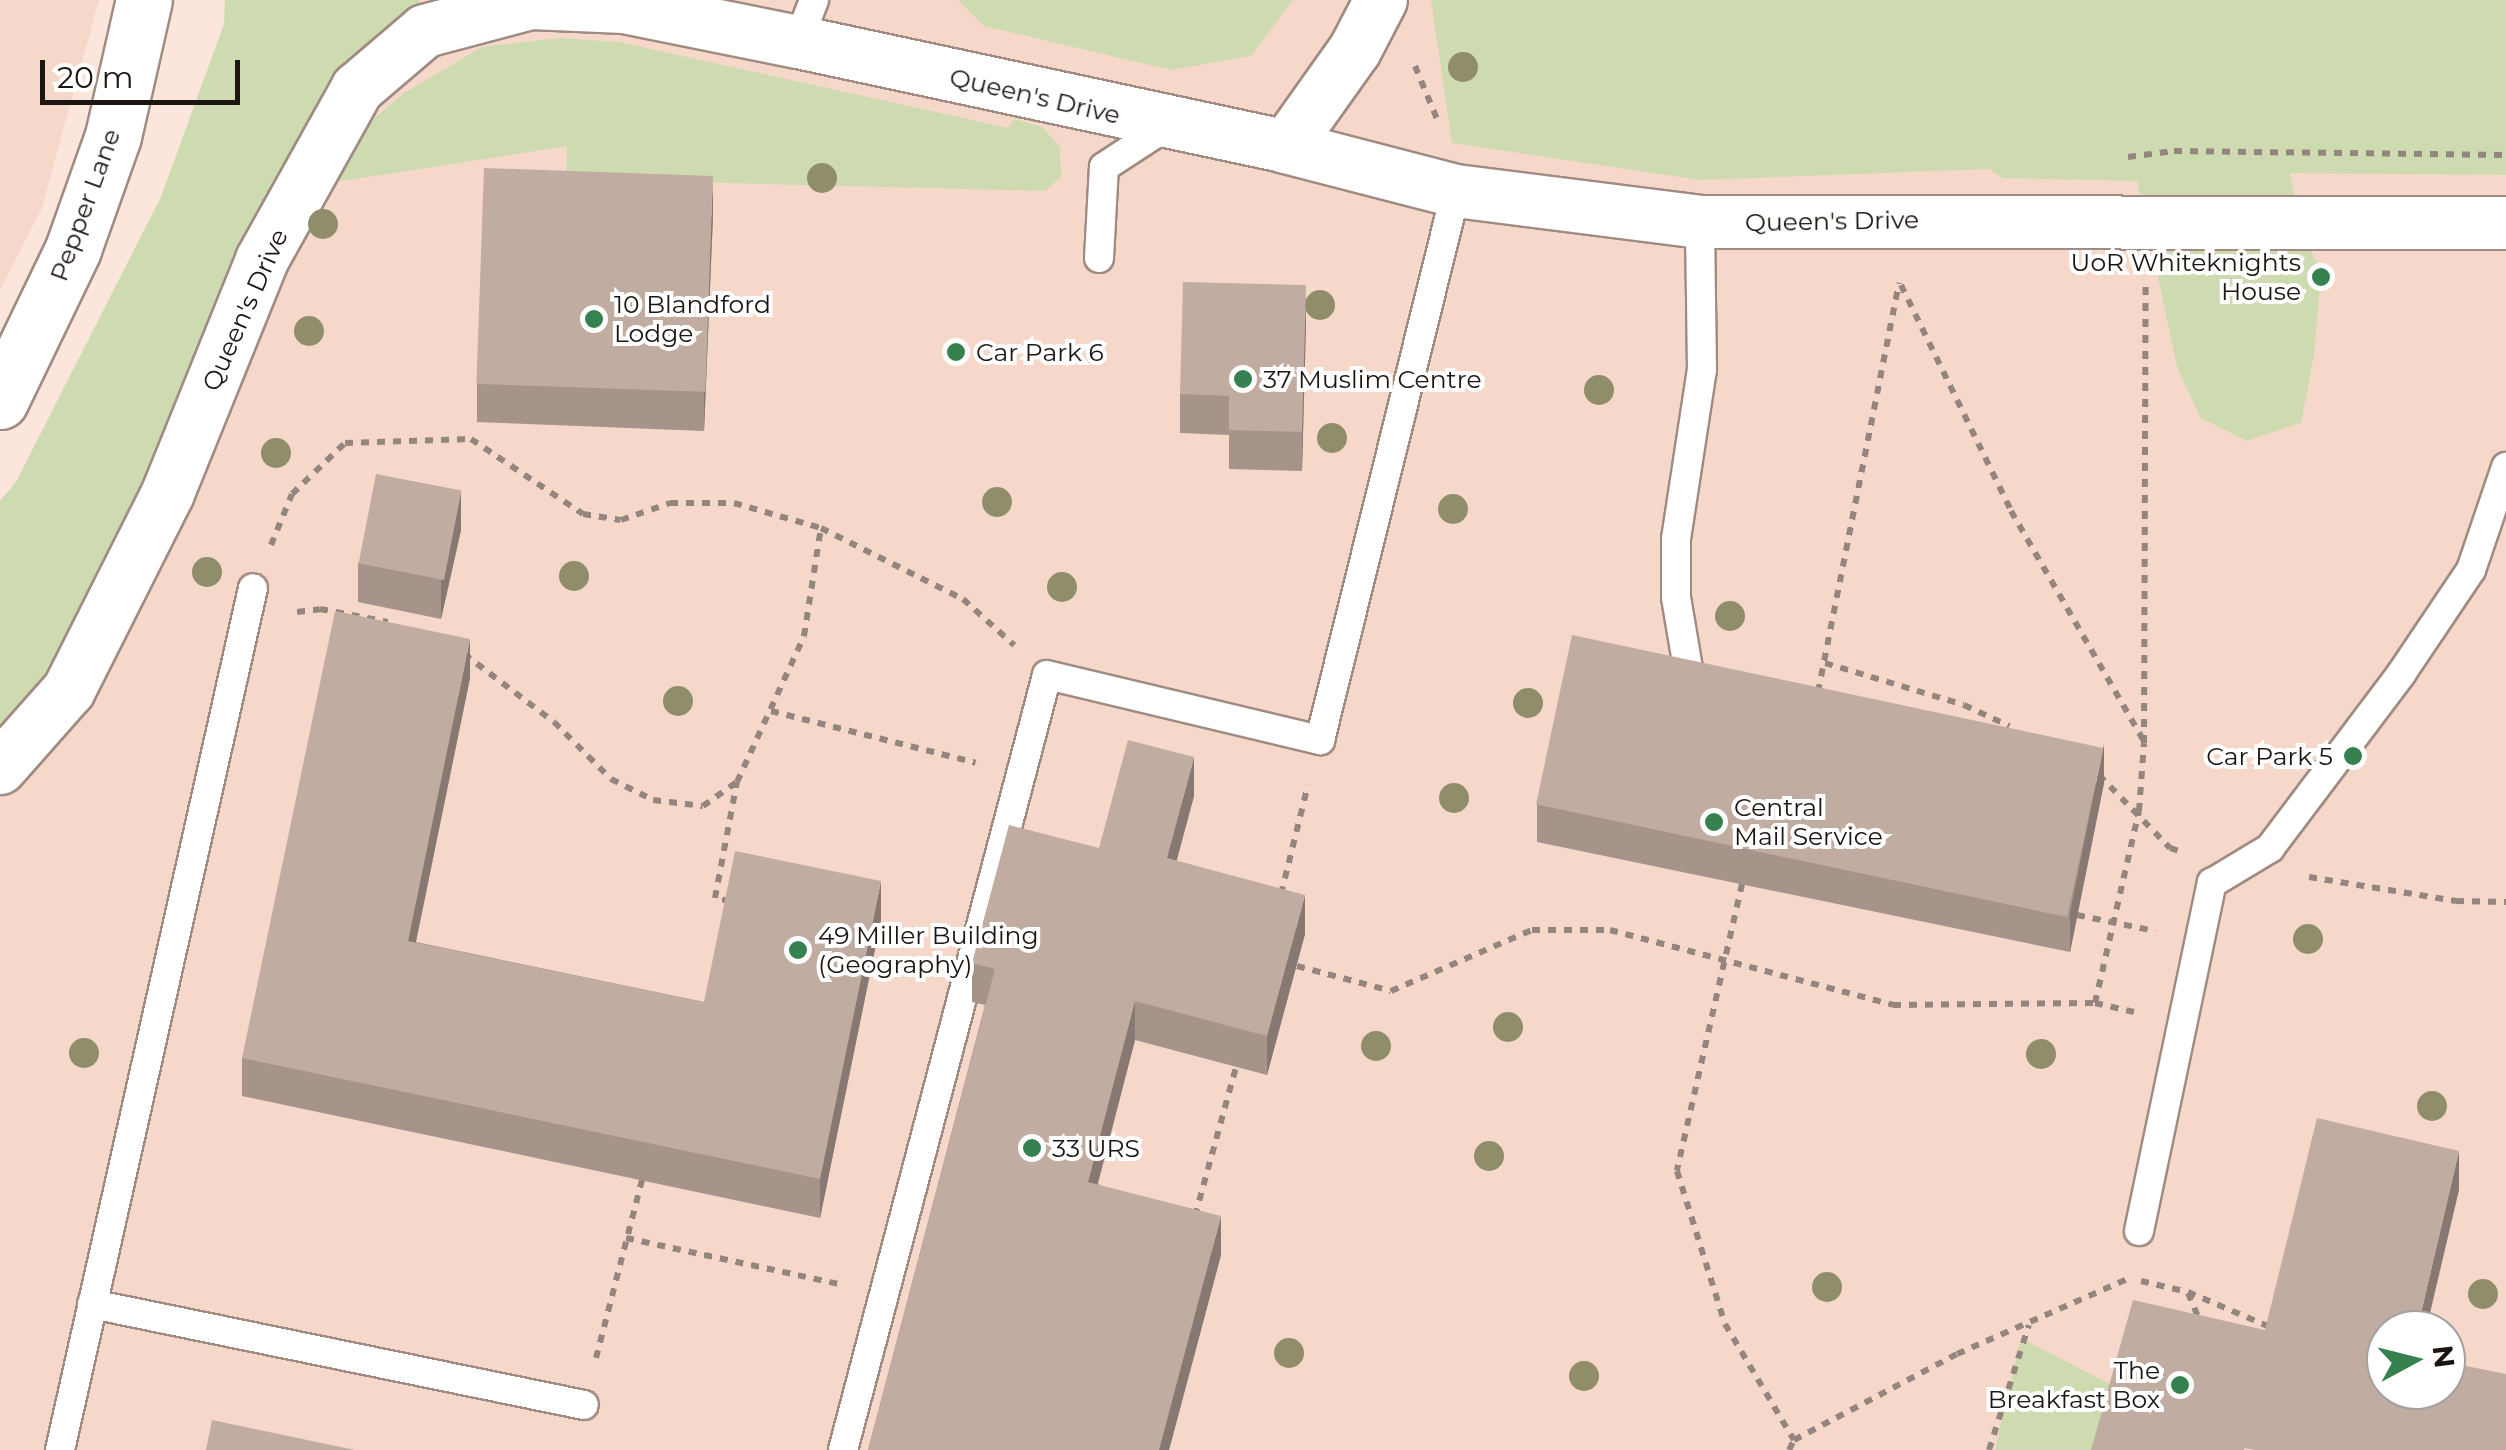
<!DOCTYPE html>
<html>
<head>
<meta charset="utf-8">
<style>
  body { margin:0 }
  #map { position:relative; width:2506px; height:1450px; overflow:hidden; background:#fce6dc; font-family:Montserrat,sans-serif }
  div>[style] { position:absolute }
  .built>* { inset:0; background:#f5d8ca }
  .green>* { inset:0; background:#cedbb0 }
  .path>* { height:6px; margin-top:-3px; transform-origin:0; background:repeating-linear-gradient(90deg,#94857e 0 8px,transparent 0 16px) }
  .roads { filter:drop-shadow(2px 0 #9f8b81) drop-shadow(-2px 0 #9f8b81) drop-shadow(0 2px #9f8b81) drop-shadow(0 -2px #9f8b81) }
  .lane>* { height:28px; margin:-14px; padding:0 14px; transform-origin:14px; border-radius:14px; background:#fff }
  .street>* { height:52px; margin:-26px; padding:0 26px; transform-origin:26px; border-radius:26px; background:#fff }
  .secondary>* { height:55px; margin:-27.5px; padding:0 27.5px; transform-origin:27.5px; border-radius:27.5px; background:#fff }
  .trees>* { width:30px; height:30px; margin:-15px; border-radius:50%; background:#908d6b }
  .wall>* { inset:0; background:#a6948b }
  .shaded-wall>* { inset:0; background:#877871 }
  .building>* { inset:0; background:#c1aca2; transform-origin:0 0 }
  .dots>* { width:28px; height:28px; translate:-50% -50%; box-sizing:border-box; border:5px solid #fff; border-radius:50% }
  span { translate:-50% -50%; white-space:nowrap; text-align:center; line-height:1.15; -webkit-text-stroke:8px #fff; paint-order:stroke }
  .street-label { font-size:25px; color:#1c1511 }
  .poi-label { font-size:25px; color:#1c1511 }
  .right { translate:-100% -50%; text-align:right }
  .left { translate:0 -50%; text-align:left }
  .north { position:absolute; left:2366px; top:1310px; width:100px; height:100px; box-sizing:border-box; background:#fff; border:2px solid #a4a1a0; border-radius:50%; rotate:83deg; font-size:28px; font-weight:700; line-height:40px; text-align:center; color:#1c1511 }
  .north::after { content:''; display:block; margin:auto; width:35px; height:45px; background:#368150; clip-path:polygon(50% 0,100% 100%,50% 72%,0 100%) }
  .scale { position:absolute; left:40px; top:60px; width:200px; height:45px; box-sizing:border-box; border:5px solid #1c1511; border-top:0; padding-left:12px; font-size:30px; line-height:35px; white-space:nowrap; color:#1c1511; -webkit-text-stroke:8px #fff; paint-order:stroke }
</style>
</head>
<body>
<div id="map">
  <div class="built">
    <i style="clip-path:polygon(0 0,99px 0,42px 208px,0 290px)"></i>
    <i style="clip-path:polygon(evenodd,225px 0,2506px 0,2506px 1450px,0 1450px,0 501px,16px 482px,161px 197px,224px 24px,225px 0,2386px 1330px,2446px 1330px,2446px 1390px,2386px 1390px,2386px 1330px)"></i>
  </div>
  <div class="green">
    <i style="clip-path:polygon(225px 0,419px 0,425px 31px,357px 89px,0 768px,0 501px,16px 482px,161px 197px,224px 24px)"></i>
    <i style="clip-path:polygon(958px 0,1293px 0,1251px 56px,1171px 70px,984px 26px)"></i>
    <i style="clip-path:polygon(1431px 0,2506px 0,2506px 175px,2290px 173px,2299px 223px,2321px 273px,2314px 355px,2301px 423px,2247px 441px,2201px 418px,2178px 370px,2137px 181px,2003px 178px,1989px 169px,1700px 180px,1452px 143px)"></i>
    <i style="clip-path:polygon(560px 38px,619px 42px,1008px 128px,1014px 119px,1042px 127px,1060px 147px,1061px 177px,1045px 191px,566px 179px,567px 146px,323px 184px,354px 136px,404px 93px,482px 47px)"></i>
    <i style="clip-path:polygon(2021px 1338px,2119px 1389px,2102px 1450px,1995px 1450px)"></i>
  </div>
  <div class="path">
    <i style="left:1415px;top:66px;width:63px;rotate:67.5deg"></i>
    <i style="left:2128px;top:157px;width:46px;rotate:-7.4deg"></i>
    <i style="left:2174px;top:151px;width:332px;rotate:0.7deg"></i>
    <i style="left:1901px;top:285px;width:251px;rotate:64deg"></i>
    <i style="left:2011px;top:511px;width:266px;rotate:60deg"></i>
    <i style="left:271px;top:545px;width:55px;rotate:-67.6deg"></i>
    <i style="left:292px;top:494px;width:74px;rotate:-43.9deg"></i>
    <i style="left:345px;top:443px;width:126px;rotate:-1.8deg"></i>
    <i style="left:471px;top:439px;width:135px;rotate:33.8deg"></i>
    <i style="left:583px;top:514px;width:38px;rotate:9deg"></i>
    <i style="left:621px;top:520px;width:52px;rotate:-19.1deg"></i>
    <i style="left:670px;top:503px;width:64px"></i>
    <i style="left:734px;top:503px;width:91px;rotate:16deg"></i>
    <i style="left:821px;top:528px;width:159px;rotate:26.6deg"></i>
    <i style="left:963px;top:599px;width:69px;rotate:42deg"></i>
    <i style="left:297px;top:612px;width:23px;rotate:-7deg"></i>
    <i style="left:320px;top:609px;width:69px;rotate:10.8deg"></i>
    <i style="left:464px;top:654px;width:113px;rotate:37.1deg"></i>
    <i style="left:554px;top:722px;width:81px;rotate:45deg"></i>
    <i style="left:611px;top:779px;width:47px;rotate:26.6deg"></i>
    <i style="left:653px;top:800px;width:50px;rotate:6.8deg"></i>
    <i style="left:703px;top:806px;width:42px;rotate:-35.2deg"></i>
    <i style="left:1825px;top:663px;width:145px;rotate:16.8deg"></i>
    <i style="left:1964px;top:705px;width:50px;rotate:25deg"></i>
    <i style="left:1818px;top:692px;width:417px;rotate:-78.8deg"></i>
    <i style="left:771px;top:711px;width:211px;rotate:14.2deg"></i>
    <i style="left:2099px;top:775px;width:102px;rotate:45.8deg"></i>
    <i style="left:2170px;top:848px;width:9px;rotate:18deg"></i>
    <i style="left:2309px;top:877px;width:149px;rotate:9.3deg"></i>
    <i style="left:2456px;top:901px;width:50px;rotate:1.1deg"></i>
    <i style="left:1742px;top:884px;width:294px;rotate:102.8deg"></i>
    <i style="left:1677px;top:1171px;width:160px;rotate:72.6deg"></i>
    <i style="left:1725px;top:1324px;width:135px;rotate:59.3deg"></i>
    <i style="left:1281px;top:894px;width:112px;rotate:-76.1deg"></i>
    <i style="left:730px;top:901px;width:15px;rotate:-169deg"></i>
    <i style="left:715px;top:898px;width:118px;rotate:-79.3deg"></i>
    <i style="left:737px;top:782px;width:161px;rotate:-65.3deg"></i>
    <i style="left:804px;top:636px;width:109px;rotate:-81.1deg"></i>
    <i style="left:2077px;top:915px;width:80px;rotate:11.6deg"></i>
    <i style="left:1297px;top:966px;width:97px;rotate:14.9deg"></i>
    <i style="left:1391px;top:991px;width:154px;rotate:-23.4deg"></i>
    <i style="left:1532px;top:930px;width:78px"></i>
    <i style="left:1610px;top:930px;width:293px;rotate:14.8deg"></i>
    <i style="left:1893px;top:1005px;width:202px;rotate:-0.6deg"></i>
    <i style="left:2095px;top:1003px;width:40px;rotate:13deg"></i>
    <i style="left:2095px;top:1003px;width:197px;rotate:-77.1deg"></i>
    <i style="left:2139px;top:811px;width:68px;rotate:-85.8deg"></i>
    <i style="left:2144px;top:743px;width:461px;rotate:-89.8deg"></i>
    <i style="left:1195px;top:1216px;width:155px;rotate:-74.6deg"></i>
    <i style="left:626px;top:1238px;width:217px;rotate:12.2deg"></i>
    <i style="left:2141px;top:1281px;width:48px;rotate:13.2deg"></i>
    <i style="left:2188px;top:1292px;width:89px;rotate:23.1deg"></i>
    <i style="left:2188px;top:1293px;width:28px;rotate:67deg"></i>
    <i style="left:596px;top:1358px;width:184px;rotate:-75.5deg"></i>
    <i style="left:1789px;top:1450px;width:11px;rotate:-63deg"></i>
    <i style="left:1794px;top:1440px;width:184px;rotate:-27.8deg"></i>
    <i style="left:1957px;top:1354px;width:188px;rotate:-23.8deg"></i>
    <i style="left:1989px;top:1450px;width:131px;rotate:-72.3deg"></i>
  </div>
  <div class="roads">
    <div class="lane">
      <i style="left:798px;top:42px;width:45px;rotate:-69.1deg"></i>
      <i style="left:1099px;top:258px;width:91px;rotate:-86.9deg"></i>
      <i style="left:1104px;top:167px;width:75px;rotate:-33.1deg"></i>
      <i style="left:1692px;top:692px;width:96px;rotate:-99.6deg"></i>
      <i style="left:1676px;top:597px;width:58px;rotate:-90deg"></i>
      <i style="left:1676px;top:539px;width:171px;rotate:-81.3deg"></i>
      <i style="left:1702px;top:370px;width:148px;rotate:-90.8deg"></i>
      <i style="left:2139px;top:1231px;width:356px;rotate:-78.2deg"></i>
      <i style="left:2212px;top:883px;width:68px;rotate:-31.1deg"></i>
      <i style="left:2270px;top:848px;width:218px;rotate:-53deg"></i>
      <i style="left:2401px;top:674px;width:125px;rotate:-56.1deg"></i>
      <i style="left:2471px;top:570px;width:109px;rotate:-71.2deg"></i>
      <i style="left:92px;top:1304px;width:502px;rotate:11.6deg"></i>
      <i style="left:60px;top:1450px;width:883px;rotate:-77.38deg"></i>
      <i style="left:843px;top:1450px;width:801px;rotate:-75.25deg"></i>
      <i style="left:1047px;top:675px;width:281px;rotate:13.4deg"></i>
      <i style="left:1320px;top:740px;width:566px;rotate:-76.09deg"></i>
    </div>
    <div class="street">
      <i style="left:1286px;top:147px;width:119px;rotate:-54.6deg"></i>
      <i style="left:1355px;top:50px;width:56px;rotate:-62.5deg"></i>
      <i style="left:0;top:768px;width:104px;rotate:-48.5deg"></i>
      <i style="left:69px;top:690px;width:220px;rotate:-63.3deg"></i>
      <i style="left:168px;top:493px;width:251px;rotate:-68deg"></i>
      <i style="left:262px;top:260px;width:196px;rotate:-60.9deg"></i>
      <i style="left:357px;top:89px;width:89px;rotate:-40.5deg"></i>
      <i style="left:425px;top:31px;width:110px;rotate:-14.8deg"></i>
      <i style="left:531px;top:3px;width:93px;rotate:2.5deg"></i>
      <i style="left:624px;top:7px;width:177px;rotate:11.4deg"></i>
      <i style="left:798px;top:42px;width:499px;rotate:12.1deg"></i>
      <i style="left:1286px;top:147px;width:176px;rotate:14.5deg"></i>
      <i style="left:1456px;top:191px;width:246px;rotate:7.2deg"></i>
      <i style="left:1700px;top:222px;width:806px;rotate:0.07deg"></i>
    </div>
    <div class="secondary">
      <i style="left:0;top:401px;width:169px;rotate:-64.3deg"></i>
      <i style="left:73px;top:249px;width:120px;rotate:-70.5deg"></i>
      <i style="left:113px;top:136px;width:139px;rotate:-77.2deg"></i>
    </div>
  </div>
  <div class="trees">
    <i style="left:1463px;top:67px"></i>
    <i style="left:822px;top:178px"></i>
    <i style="left:323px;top:224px"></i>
    <i style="left:1320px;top:305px"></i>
    <i style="left:309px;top:331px"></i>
    <i style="left:1599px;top:390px"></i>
    <i style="left:1332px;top:438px"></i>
    <i style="left:276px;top:453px"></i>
    <i style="left:997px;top:502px"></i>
    <i style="left:1453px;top:509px"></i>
    <i style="left:207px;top:572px"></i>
    <i style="left:574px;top:576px"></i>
    <i style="left:1062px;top:587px"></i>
    <i style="left:1730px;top:616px"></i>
    <i style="left:678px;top:701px"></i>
    <i style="left:1528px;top:703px"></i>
    <i style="left:1454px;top:798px"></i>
    <i style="left:2308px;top:939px"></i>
    <i style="left:1508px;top:1027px"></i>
    <i style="left:1376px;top:1046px"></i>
    <i style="left:84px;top:1053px"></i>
    <i style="left:2041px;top:1054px"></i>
    <i style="left:2432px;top:1106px"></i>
    <i style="left:1489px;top:1156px"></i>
    <i style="left:1827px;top:1287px"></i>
    <i style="left:2483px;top:1294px"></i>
    <i style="left:1289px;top:1353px"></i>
    <i style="left:1584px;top:1376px"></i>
  </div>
  <div class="wall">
    <i style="clip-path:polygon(713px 215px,704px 431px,477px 422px,477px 384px)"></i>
    <i style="clip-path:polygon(1306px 324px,1302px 471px,1229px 469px,1229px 435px,1180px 433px,1180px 394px)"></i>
    <i style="clip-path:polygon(461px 530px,441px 619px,358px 602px,358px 563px)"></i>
    <i style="clip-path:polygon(470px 678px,416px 942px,704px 1002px,881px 920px,820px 1218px,242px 1096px,242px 1058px)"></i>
    <i style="clip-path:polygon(2104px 783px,2070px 952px,1537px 842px,1537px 804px)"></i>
    <i style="clip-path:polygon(1194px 796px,1176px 861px,1305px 934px,1267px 1075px,1135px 1040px,1098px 1184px,1221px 1255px,1169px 1450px,868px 1450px,985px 1005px,972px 1002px,972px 963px,1099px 848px)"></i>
  </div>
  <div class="shaded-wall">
    <i style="clip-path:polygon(713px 177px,713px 215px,704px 431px,704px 392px)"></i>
    <i style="clip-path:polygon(1306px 285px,1306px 324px,1302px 471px,1302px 432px)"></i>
    <i style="clip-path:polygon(461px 491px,461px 530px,441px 619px,441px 581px)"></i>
    <i style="clip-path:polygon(470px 639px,470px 678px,408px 980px,408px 941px)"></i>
    <i style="clip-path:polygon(2104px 744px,2104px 783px,2070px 952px,2070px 913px)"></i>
    <i style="clip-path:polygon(1194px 757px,1194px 796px,1167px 897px,1167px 858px)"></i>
    <i style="clip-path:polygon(881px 881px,881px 920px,820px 1218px,820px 1179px)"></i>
    <i style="clip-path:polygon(1305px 895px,1305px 934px,1267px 1075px,1267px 1036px)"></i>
    <i style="clip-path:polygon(1135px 1001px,1135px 1040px,1088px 1220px,1088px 1182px)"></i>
    <i style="clip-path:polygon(2459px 1151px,2459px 1190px,2426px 1330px,2417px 1330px)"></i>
    <i style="clip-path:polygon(1221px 1216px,1221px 1255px,1169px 1450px,1159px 1450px)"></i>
  </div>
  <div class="building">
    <i style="left:484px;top:168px;width:229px;height:216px;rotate:2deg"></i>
    <i style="clip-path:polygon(1183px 282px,1306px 285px,1302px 432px,1229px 430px,1229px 396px,1180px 394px)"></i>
    <i style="left:376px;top:474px;width:87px;height:91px;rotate:11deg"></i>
    <i style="clip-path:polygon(335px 611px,470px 639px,408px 941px,704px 1002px,735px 851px,881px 881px,820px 1179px,242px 1058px)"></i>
    <i style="left:1572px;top:635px;width:543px;height:173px;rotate:12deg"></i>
    <i style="clip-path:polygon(1128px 740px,1194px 757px,1167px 858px,1305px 895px,1267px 1036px,1135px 1001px,1088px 1182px,1221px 1216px,1159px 1450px,868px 1450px,995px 969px,972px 963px,1009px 825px,1099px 848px)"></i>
    <i style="clip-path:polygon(2317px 1118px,2459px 1151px,2417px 1330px,2386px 1330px,2386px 1390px,2446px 1390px,2446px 1362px,2506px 1374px,2506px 1450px,2255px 1450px,2244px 1448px,2244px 1450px,2091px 1450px,2133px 1300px,2265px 1330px)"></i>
    <i style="clip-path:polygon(212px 1420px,355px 1450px,206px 1450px)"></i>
  </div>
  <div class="dots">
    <i style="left:2321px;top:277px;background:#368150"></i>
    <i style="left:594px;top:319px;background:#368150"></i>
    <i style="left:956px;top:352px;background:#368150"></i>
    <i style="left:1243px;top:379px;background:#368150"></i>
    <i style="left:2353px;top:756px;background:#368150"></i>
    <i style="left:1714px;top:822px;background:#368150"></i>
    <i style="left:798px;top:950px;background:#368150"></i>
    <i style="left:1032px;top:1148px;background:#368150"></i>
    <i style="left:2180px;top:1385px;background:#368150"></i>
  </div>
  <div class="street-label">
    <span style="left:1035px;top:96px;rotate:13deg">Queen's Drive</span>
    <span style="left:85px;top:205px;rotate:-70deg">Pepper Lane</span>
    <span style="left:1832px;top:221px;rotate:-1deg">Queen's Drive</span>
    <span style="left:245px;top:310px;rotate:-66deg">Queen's Drive</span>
  </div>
  <div class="poi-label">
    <span class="right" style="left:2301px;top:277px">UoR Whiteknights<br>House</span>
    <span class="left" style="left:614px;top:319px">10 Blandford<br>Lodge</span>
    <span class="left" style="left:976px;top:352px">Car Park 6</span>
    <span class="left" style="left:1263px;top:379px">37 Muslim Centre</span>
    <span class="right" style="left:2333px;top:756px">Car Park 5</span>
    <span class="left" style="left:1734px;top:822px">Central<br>Mail Service</span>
    <span class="left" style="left:818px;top:950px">49 Miller Building<br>(Geography)</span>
    <span class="left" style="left:1052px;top:1148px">33 URS</span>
    <span class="right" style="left:2160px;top:1385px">The<br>Breakfast Box</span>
  </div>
  <div class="north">N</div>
  <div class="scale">20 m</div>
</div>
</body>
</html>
